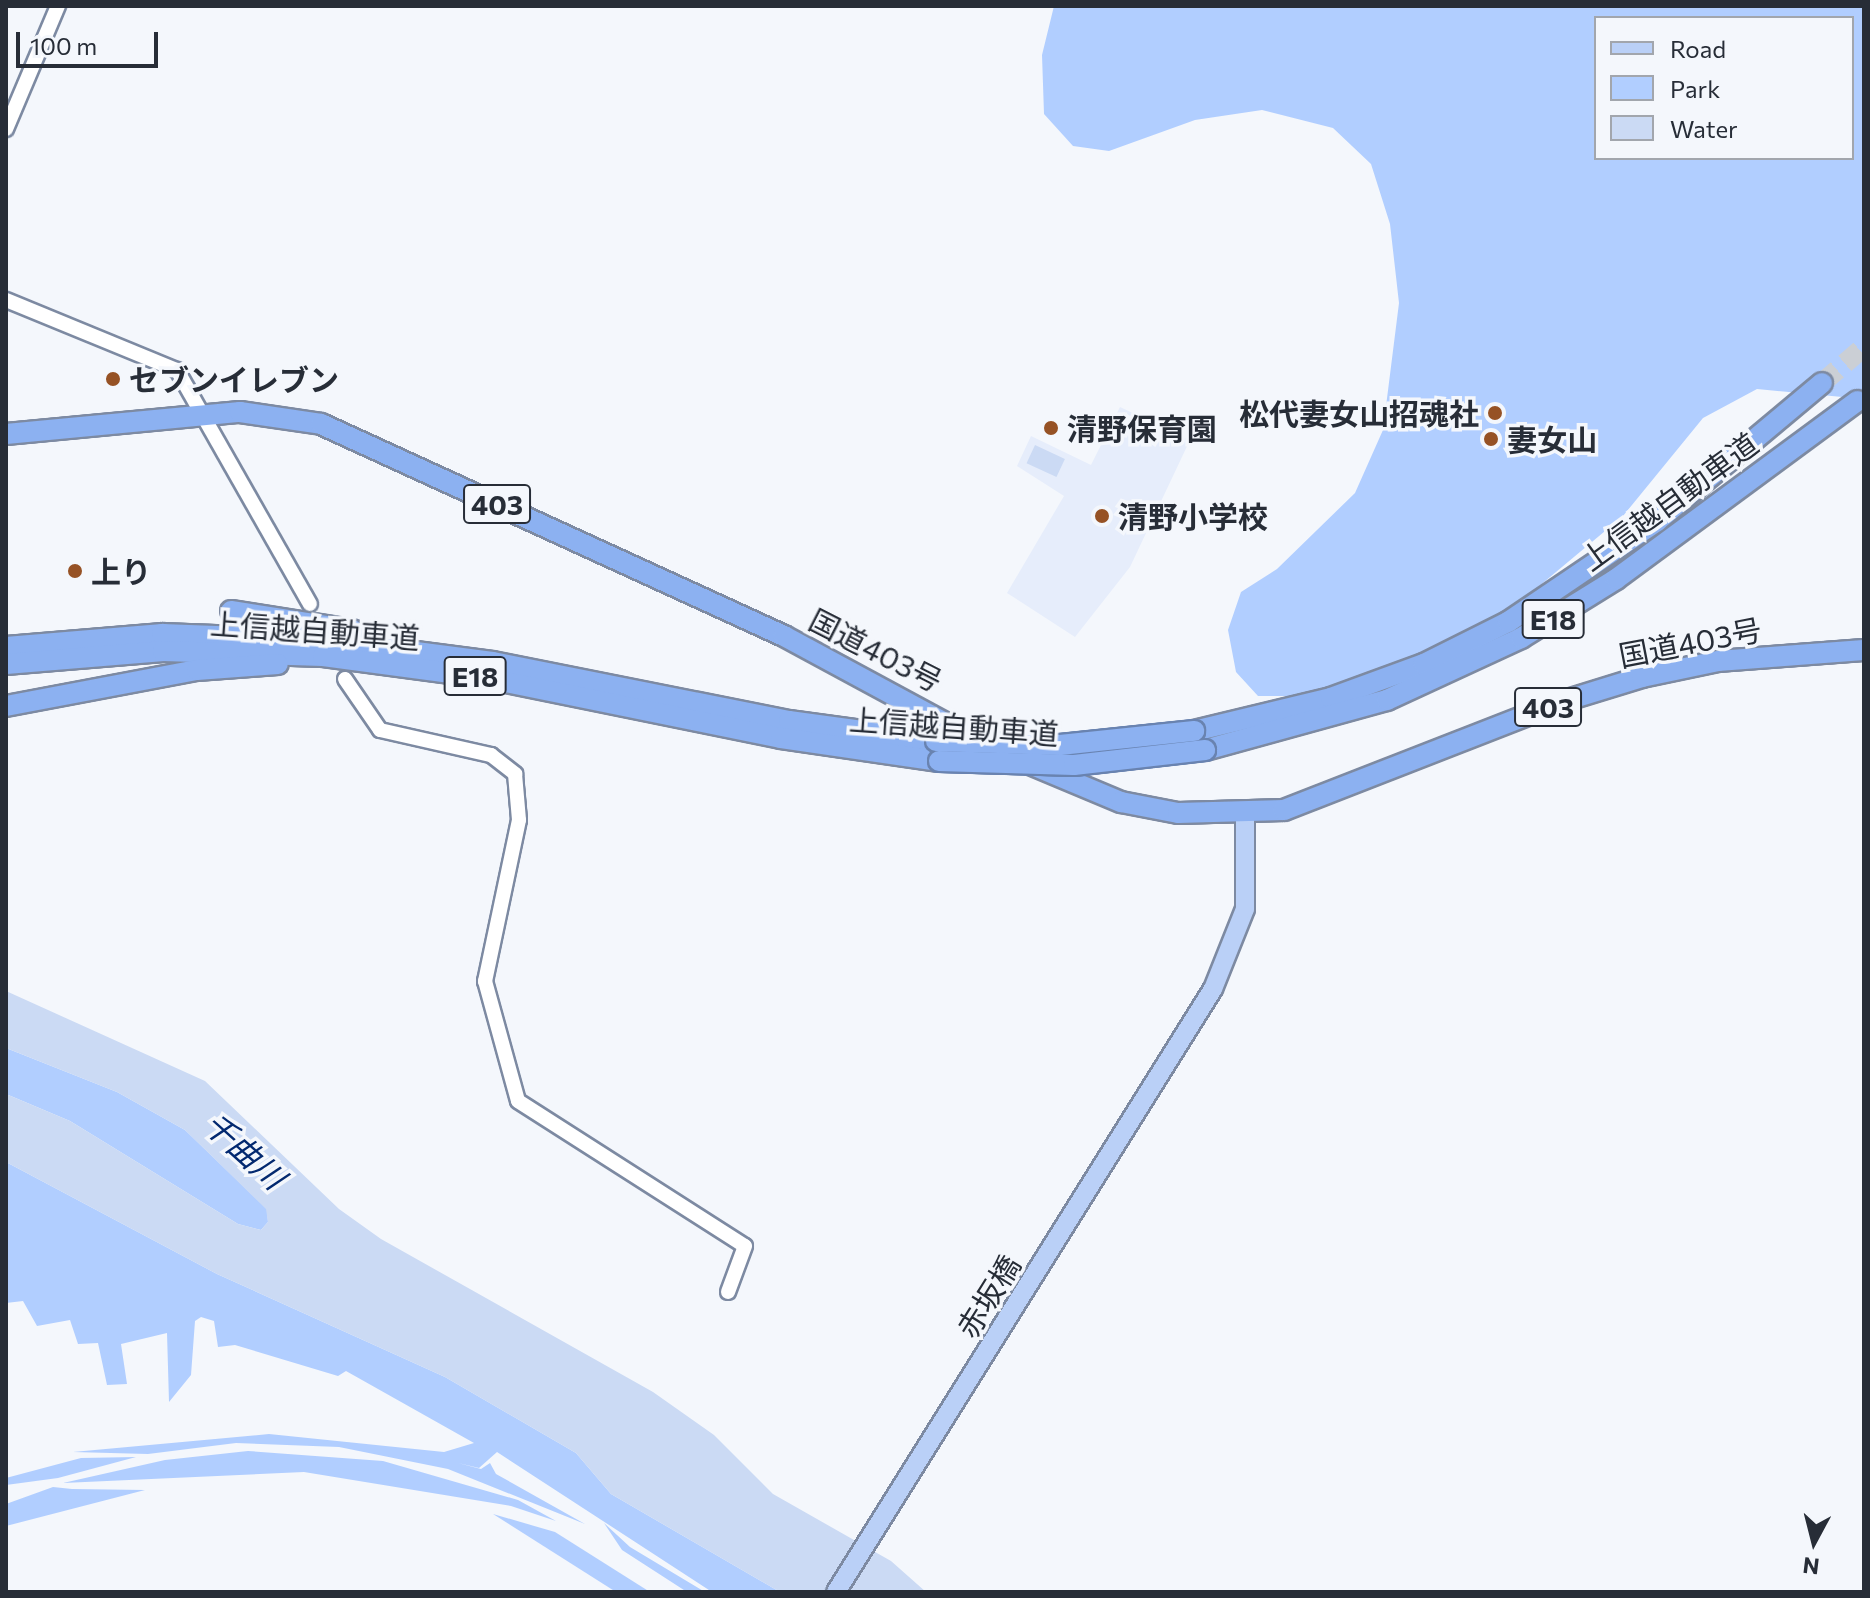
<!DOCTYPE html>
<html>
<head>
<meta charset="utf-8">
<style>
  body { margin:0 }
  #map { position:relative; width:1870px; height:1598px; overflow:hidden; background:#f4f7fc; font-family:Commissioner,"Noto Sans JP",sans-serif }
  div>[style] { position:absolute }
  .built>* { inset:0; background:#e6edfb }
  .green>* { inset:0; background:#b1ceff }
  .water>* { inset:0; background:#cbdaf4; transform-origin:0 0 }
  .highway-tunnel>* { height:20px; margin-top:-10px; transform-origin:0; background:repeating-linear-gradient(90deg,#cbcfd5 0 20px,transparent 0 30px) }
  .roads { filter:drop-shadow(2px 0 #7d8aa2) drop-shadow(-2px 0 #7d8aa2) drop-shadow(0 2px #7d8aa2) drop-shadow(0 -2px #7d8aa2) }
  .minor>* { height:14px; margin:-7px; padding:0 7px; transform-origin:7px; border-radius:7px; background:#fff }
  .major>* { height:18px; margin:-9px; padding:0 9px; transform-origin:9px; border-radius:9px; background:#bad0f7 }
  .highway>* { height:20px; margin:-10px; padding:0 10px; transform-origin:10px; border-radius:10px; background:#8cb1f1 }
  .bridges { filter:drop-shadow(2px 0 #6983b0) drop-shadow(-2px 0 #6983b0) drop-shadow(0 2px #6983b0) drop-shadow(0 -2px #6983b0) }
  .highway-bridge>* { height:20px; margin:-10px; padding:0 10px; transform-origin:10px; border-radius:10px; background:#8cb1f1 }
  .dots>* { width:22px; height:22px; translate:-50% -50%; box-sizing:border-box; border:4px solid #f4f7fc; border-radius:50% }
  span { translate:-50% -50%; white-space:nowrap; text-align:center; line-height:1.15; -webkit-text-stroke:7px #f4f7fc; paint-order:stroke }
  .shield-label span { padding:2px 6px; background:#f4f7fc; border:2px solid; border-radius:6px; -webkit-text-stroke-width:0 }
  .shield-label { font-size:28px; color:#272d37; font-weight:700 }
  .poi-label { font-size:30px; color:#272d37; font-weight:700 }
  .left { translate:0 -50%; text-align:left }
  .right { translate:-100% -50%; text-align:right }
  .street-label { font-size:30px; color:#272d37 }
  .water-label { font-size:32px; color:#032970; font-style:italic }
  .frame { position:absolute; inset:0; border:8px solid #272d37; pointer-events:none }
  .legend { position:absolute; left:1594px; top:16px; width:260px; height:144px; box-sizing:border-box; background:#f4f7fc; border:2px solid #a2a6ad; margin:0; padding:10px 14px; list-style:none; font-size:24px; color:#272d37 }
  .legend li { display:flex; align-items:center; gap:16px; height:40px }
  .legend b { width:40px; border:2px solid #a2a6ad }
  .north { position:absolute; left:1774px; top:1502px; width:80px; height:80px; -webkit-text-stroke:6px #f4f7fc; paint-order:stroke; rotate:187deg; font-size:22px; font-weight:700; line-height:32px; text-align:center; color:#272d37 }
  .north::after { content:''; display:block; margin:auto; width:28px; height:36px; background:#272d37; clip-path:polygon(50% 0,100% 100%,50% 72%,0 100%) }
  .scale { position:absolute; left:16px; top:32px; width:142px; height:36px; box-sizing:border-box; border:4px solid #272d37; border-top:0; padding-left:10px; font-size:24px; line-height:28px; white-space:nowrap; color:#272d37; -webkit-text-stroke:6px #f4f7fc; paint-order:stroke }
</style>
</head>
<body>
<div id="map">
  <div class="built">
    <i style="clip-path:polygon(1120px 407px,1190px 440px,1130px 567px,1075px 637px,1007px 593px,1064px 496px,1017px 466px,1031px 436px,1091px 465px)"></i>
  </div>
  <div class="green">
    <i style="clip-path:polygon(evenodd,1054px 6px,1864px 6px,1864px 399px,1757px 389px,1703px 418px,1623px 516px,1519px 603px,1449px 643px,1376px 671px,1307px 696px,1258px 696px,1236px 672px,1228px 630px,1241px 592px,1277px 569px,1355px 493px,1383px 430px,1399px 303px,1390px 224px,1371px 164px,1333px 128px,1262px 110px,1195px 120px,1109px 151px,1073px 146px,1044px 114px,1042px 55px,1054px 6px,1596px 18px,1852px 18px,1852px 158px,1596px 158px,1596px 18px)"></i>
    <i style="clip-path:polygon(6px 1048px,117px 1092px,185px 1130px,267px 1209px,268px 1222px,261px 1230px,238px 1224px,70px 1121px,6px 1094px)"></i>
    <i style="clip-path:polygon(6px 1162px,217px 1274px,445px 1377px,576px 1453px,611px 1494px,780px 1592px,712px 1592px,497px 1452px,479px 1468px,458px 1463px,481px 1469px,490px 1463px,496px 1474px,585px 1524px,448px 1469px,339px 1447px,236px 1443px,148px 1454px,73px 1452px,269px 1434px,444px 1452px,474px 1443px,346px 1371px,338px 1376px,235px 1345px,218px 1347px,214px 1321px,201px 1317px,195px 1321px,191px 1375px,169px 1402px,167px 1333px,121px 1344px,127px 1384px,107px 1385px,98px 1343px,78px 1344px,70px 1320px,37px 1326px,23px 1301px,6px 1303px)"></i>
    <i style="clip-path:polygon(248px 1451px,383px 1461px,518px 1500px,556px 1521px,511px 1506px,304px 1472px,63px 1483px,165px 1460px)"></i>
    <i style="clip-path:polygon(136px 1457px,58px 1478px,6px 1485px,6px 1478px,81px 1458px)"></i>
    <i style="clip-path:polygon(53px 1487px,72px 1489px,145px 1490px,6px 1526px,6px 1504px)"></i>
    <i style="clip-path:polygon(493px 1514px,555px 1532px,650px 1592px,616px 1592px)"></i>
    <i style="clip-path:polygon(604px 1523px,630px 1547px,705px 1592px,687px 1592px,622px 1550px)"></i>
  </div>
  <div class="water">
    <i style="left:1035px;top:445px;width:33px;height:20px;rotate:25deg"></i>
    <i style="clip-path:polygon(6px 991px,205px 1081px,339px 1209px,381px 1239px,653px 1392px,714px 1435px,773px 1494px,891px 1561px,926px 1592px,780px 1592px,611px 1494px,576px 1453px,445px 1377px,217px 1274px,6px 1162px,6px 1094px,70px 1121px,238px 1224px,261px 1230px,268px 1222px,266px 1209px,185px 1130px,117px 1092px,6px 1048px)"></i>
  </div>
  <div class="highway-tunnel">
    <i style="left:1822px;top:383px;width:55px;rotate:-40.6deg"></i>
  </div>
  <div class="roads">
    <div class="minor">
      <i style="left:6px;top:129px;width:134px;rotate:-67.1deg"></i>
      <i style="left:6px;top:300px;width:185px;rotate:22.3deg"></i>
      <i style="left:177px;top:370px;width:269px;rotate:60.4deg"></i>
      <i style="left:345px;top:679px;width:62px;rotate:55.5deg"></i>
      <i style="left:380px;top:730px;width:114px;rotate:12.7deg"></i>
      <i style="left:491px;top:755px;width:31px;rotate:38deg"></i>
      <i style="left:515px;top:774px;width:46px;rotate:85deg"></i>
      <i style="left:519px;top:820px;width:165px;rotate:101.9deg"></i>
      <i style="left:485px;top:981px;width:124px;rotate:74.6deg"></i>
      <i style="left:518px;top:1101px;width:269px;rotate:32.6deg"></i>
      <i style="left:745px;top:1246px;width:49px;rotate:110.3deg"></i>
    </div>
    <div class="major">
      <i style="left:836px;top:1592px;width:711px;rotate:-57.99deg"></i>
      <i style="left:1213px;top:989px;width:86px;rotate:-68.2deg"></i>
      <i style="left:1245px;top:909px;width:95px;rotate:-90deg"></i>
    </div>
    <div class="highway">
      <i style="left:6px;top:434px;width:235px;rotate:-5.4deg"></i>
      <i style="left:240px;top:412px;width:82px;rotate:8.4deg"></i>
      <i style="left:321px;top:424px;width:509px;rotate:24.6deg"></i>
      <i style="left:784px;top:636px;width:233px;rotate:28.4deg"></i>
      <i style="left:231px;top:611px;width:123px;rotate:8.9deg"></i>
      <i style="left:6px;top:647px;width:157px;rotate:-4.8deg"></i>
      <i style="left:162px;top:634px;width:162px;rotate:2.1deg"></i>
      <i style="left:324px;top:640px;width:170px;rotate:7.4deg"></i>
      <i style="left:493px;top:662px;width:302px;rotate:11.3deg"></i>
      <i style="left:789px;top:721px;width:148px;rotate:7.7deg"></i>
      <i style="left:6px;top:664px;width:158px;rotate:-4.7deg"></i>
      <i style="left:163px;top:651px;width:160px;rotate:1.8deg"></i>
      <i style="left:323px;top:656px;width:159px;rotate:7.6deg"></i>
      <i style="left:481px;top:677px;width:306px;rotate:11.5deg"></i>
      <i style="left:781px;top:738px;width:160px;rotate:8.3deg"></i>
      <i style="left:6px;top:706px;width:194px;rotate:-10.7deg"></i>
      <i style="left:197px;top:670px;width:81px;rotate:-4.2deg"></i>
      <i style="left:1194px;top:731px;width:141px;rotate:-13.5deg"></i>
      <i style="left:1331px;top:698px;width:99px;rotate:-20.1deg"></i>
      <i style="left:1424px;top:664px;width:94px;rotate:-26.6deg"></i>
      <i style="left:1508px;top:622px;width:180px;rotate:-34.1deg"></i>
      <i style="left:1657px;top:521px;width:215px;rotate:-39.9deg"></i>
      <i style="left:1205px;top:750px;width:189px;rotate:-15.4deg"></i>
      <i style="left:1387px;top:700px;width:148px;rotate:-24.8deg"></i>
      <i style="left:1521px;top:638px;width:112px;rotate:-31.8deg"></i>
      <i style="left:1616px;top:579px;width:300px;rotate:-36.4deg"></i>
      <i style="left:1030px;top:764px;width:99px;rotate:22.7deg"></i>
      <i style="left:1121px;top:802px;width:58px;rotate:10.9deg"></i>
      <i style="left:1178px;top:813px;width:106px;rotate:-1.6deg"></i>
      <i style="left:1284px;top:810px;width:300px;rotate:-21.3deg"></i>
      <i style="left:1564px;top:701px;width:82px;rotate:-17.1deg"></i>
      <i style="left:1642px;top:677px;width:78px;rotate:-11.9deg"></i>
      <i style="left:1718px;top:661px;width:146px;rotate:-4.3deg"></i>
    </div>
  </div>
  <div class="bridges">
    <div class="highway-bridge">
      <i style="left:936px;top:741px;width:124px;rotate:1.8deg"></i>
      <i style="left:1060px;top:745px;width:135px;rotate:-6deg"></i>
      <i style="left:939px;top:761px;width:135px;rotate:1.7deg"></i>
      <i style="left:1074px;top:765px;width:132px;rotate:-6.5deg"></i>
    </div>
  </div>
  <div class="dots">
    <i style="left:113px;top:379px;background:#965225"></i>
    <i style="left:1495px;top:413px;background:#965225"></i>
    <i style="left:1051px;top:428px;background:#965225"></i>
    <i style="left:1491px;top:439px;background:#965225"></i>
    <i style="left:1102px;top:516px;background:#965225"></i>
    <i style="left:75px;top:571px;background:#965225"></i>
  </div>
  <div class="shield-label">
    <span style="left:497px;top:504px">403</span>
    <span style="left:1553px;top:619px">E18</span>
    <span style="left:475px;top:676px">E18</span>
    <span style="left:1548px;top:707px">403</span>
  </div>
  <div class="poi-label">
    <span class="left" style="left:129px;top:379px">セブンイレブン</span>
    <span class="right" style="left:1479px;top:413px">松代妻女山招魂社</span>
    <span class="left" style="left:1067px;top:428px">清野保育園</span>
    <span class="left" style="left:1507px;top:439px">妻女山</span>
    <span class="left" style="left:1118px;top:516px">清野小学校</span>
    <span class="left" style="left:91px;top:571px">上り</span>
  </div>
  <div class="street-label">
    <span style="left:1669px;top:501px;rotate:-36deg">上信越自動車道</span>
    <span style="left:315px;top:630px;rotate:4deg">上信越自動車道</span>
    <span style="left:1690px;top:642px;rotate:-11deg">国道403号</span>
    <span style="left:876px;top:650px;rotate:27deg">国道403号</span>
    <span style="left:954px;top:726px;rotate:4deg">上信越自動車道</span>
    <span style="left:988px;top:1296px;rotate:-58deg">赤坂橋</span>
  </div>
  <div class="water-label">
    <span style="left:245px;top:1150px;rotate:42deg">千曲川</span>
  </div>
  <div class="frame"></div>
  <ul class="legend">
  <li><b style="height:10px;background:#bad0f7"></b>Road</li>
  <li><b style="height:22px;background:#b1ceff"></b>Park</li>
  <li><b style="height:22px;background:#cbdaf4"></b>Water</li>
  </ul>
  <div class="north">N</div>
  <div class="scale">100 m</div>
</div>
</body>
</html>
